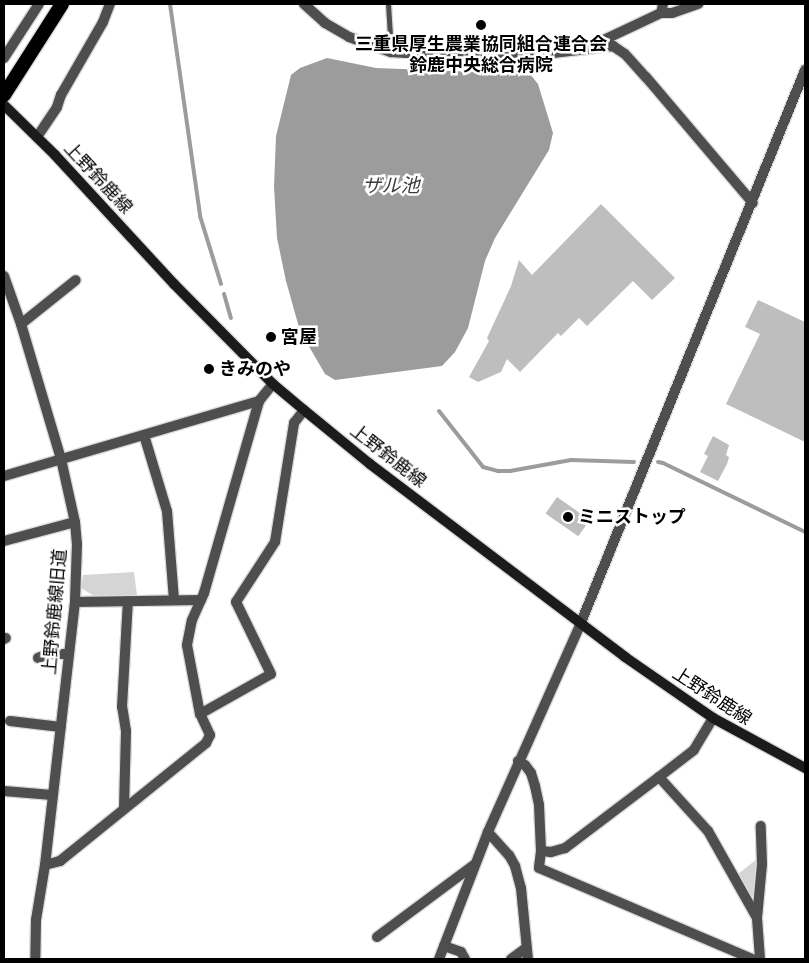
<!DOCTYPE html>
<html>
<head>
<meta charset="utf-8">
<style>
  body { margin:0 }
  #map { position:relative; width:809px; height:963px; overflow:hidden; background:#fff; font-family:Helvetica,"Noto Sans JP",sans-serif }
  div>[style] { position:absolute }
  .green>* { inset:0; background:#d5d5d5 }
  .water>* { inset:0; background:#9c9c9c }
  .stream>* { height:4px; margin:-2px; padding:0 2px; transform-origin:2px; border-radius:2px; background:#9c9c9c }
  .building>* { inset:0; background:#bebebe; transform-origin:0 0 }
  .roads { filter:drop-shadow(1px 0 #dbdbdb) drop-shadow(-1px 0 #dbdbdb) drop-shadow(0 1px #dbdbdb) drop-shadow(0 -1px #dbdbdb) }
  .service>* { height:5px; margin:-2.5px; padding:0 2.5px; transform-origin:2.5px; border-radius:2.5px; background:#4e4e4e }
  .minor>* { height:10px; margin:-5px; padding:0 5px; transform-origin:5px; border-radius:5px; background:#4e4e4e }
  .tertiary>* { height:10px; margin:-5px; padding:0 5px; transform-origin:5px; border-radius:5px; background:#4e4e4e }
  .secondary>* { height:10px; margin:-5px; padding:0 5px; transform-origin:5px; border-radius:5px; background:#1b1b1b }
  .trunk>* { height:14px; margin:-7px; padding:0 7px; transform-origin:7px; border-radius:7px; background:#000 }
  .dots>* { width:14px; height:14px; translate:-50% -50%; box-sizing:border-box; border:2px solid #fff; border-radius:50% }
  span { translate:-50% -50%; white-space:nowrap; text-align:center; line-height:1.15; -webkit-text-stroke:5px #fff; paint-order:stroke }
  .poi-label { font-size:18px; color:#000; font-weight:700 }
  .left { translate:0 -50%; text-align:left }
  .street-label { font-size:18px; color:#000 }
  .water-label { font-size:19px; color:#3d3d3d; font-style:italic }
  .frame { position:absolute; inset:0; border:5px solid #000; pointer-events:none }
</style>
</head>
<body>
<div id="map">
  <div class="green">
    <i style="clip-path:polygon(134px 572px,137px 595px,94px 596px,81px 588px,83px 575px)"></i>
    <i style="clip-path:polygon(757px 859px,757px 894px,751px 897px,738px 874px)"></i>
  </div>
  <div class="water">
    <i style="clip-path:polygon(327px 58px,376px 68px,530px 74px,538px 84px,553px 133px,549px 150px,495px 238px,485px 261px,468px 328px,455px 352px,442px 366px,335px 380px,325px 374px,300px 331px,286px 281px,277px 238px,274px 187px,276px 136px,291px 75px,300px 68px)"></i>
  </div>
  <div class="stream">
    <i style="left:170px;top:4px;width:214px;rotate:81.9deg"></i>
    <i style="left:200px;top:216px;width:71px;rotate:72.8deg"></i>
    <i style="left:224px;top:294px;width:25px;rotate:74deg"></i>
    <i style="left:439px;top:411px;width:71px;rotate:51.8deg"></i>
    <i style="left:483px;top:467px;width:16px;rotate:15deg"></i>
    <i style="left:498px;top:471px;width:12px"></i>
    <i style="left:510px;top:471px;width:62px;rotate:-10.2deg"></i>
    <i style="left:571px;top:460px;width:63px;rotate:1.8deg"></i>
    <i style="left:658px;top:462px;width:5px;rotate:11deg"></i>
    <i style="left:663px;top:463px;width:158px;rotate:25.9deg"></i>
  </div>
  <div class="building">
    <i style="clip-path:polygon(601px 204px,675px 278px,652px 300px,633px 281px,587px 326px,579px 318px,561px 336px,558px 333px,520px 372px,507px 359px,501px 372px,478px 382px,469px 377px,489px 341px,487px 338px,511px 286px,519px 260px,532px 275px)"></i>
    <i style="clip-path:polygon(758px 300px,805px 322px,805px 442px,726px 404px,760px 334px,745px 327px)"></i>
    <i style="clip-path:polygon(713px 436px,729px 445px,726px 455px,729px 457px,727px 464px,718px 481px,700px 472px,708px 456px,704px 454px)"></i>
    <i style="left:557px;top:497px;width:40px;height:20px;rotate:35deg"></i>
  </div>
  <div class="roads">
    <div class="service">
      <i style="left:388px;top:4px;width:48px;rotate:86.4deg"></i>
    </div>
    <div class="minor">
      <i style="left:304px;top:4px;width:28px;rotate:42deg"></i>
      <i style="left:325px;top:23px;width:28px;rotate:30deg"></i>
      <i style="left:349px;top:37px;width:45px;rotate:19.7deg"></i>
      <i style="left:391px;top:52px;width:90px;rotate:3.8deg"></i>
      <i style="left:481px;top:58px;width:37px;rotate:-2deg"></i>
      <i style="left:518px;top:57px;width:96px;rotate:-6.6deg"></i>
      <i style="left:613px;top:46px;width:14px;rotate:34deg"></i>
      <i style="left:625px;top:54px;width:31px;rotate:48deg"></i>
      <i style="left:646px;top:77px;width:165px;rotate:49.7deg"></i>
      <i style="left:661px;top:13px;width:11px"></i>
      <i style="left:672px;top:13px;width:28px;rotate:-19deg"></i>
      <i style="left:593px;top:45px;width:75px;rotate:-25.2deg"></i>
      <i style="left:661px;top:13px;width:9px;rotate:-77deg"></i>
      <i style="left:4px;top:58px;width:64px;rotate:-57.1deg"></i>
      <i style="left:37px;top:137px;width:36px;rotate:-56deg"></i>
      <i style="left:57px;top:107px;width:13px;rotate:-72deg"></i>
      <i style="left:61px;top:95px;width:84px;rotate:-60.1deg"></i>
      <i style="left:103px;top:22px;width:19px;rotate:-69deg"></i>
      <i style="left:21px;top:324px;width:70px;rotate:-38.7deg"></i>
      <i style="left:144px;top:435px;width:79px;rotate:73.2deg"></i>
      <i style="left:167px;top:511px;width:88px;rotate:85.5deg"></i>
      <i style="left:4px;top:476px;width:266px;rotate:-16.4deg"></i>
      <i style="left:4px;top:541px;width:73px;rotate:-15deg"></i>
      <i style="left:75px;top:602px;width:126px;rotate:-0.9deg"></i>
      <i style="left:4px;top:639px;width:2px;rotate:-27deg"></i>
      <i style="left:38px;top:658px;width:11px;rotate:-22deg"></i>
      <i style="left:48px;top:654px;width:20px"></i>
      <i style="left:200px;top:714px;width:81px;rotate:-29.4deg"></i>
      <i style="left:271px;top:674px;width:80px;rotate:-115.9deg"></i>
      <i style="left:236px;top:602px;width:72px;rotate:-57deg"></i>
      <i style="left:275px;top:542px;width:121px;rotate:-80.9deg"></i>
      <i style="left:294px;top:423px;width:16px;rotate:-52deg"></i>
      <i style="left:713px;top:718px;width:37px;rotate:121deg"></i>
      <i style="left:694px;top:750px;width:44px;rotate:142.4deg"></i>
      <i style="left:659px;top:777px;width:118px;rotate:142.9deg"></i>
      <i style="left:565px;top:848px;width:15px;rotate:164deg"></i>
      <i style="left:551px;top:852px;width:10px;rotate:-174deg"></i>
      <i style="left:541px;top:851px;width:17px;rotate:97deg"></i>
      <i style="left:539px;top:868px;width:232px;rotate:23.1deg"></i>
      <i style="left:10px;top:721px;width:51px;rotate:6.7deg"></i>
      <i style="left:518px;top:761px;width:8px;rotate:30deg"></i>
      <i style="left:525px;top:765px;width:10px;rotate:53deg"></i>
      <i style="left:531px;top:773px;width:14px;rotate:73deg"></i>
      <i style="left:535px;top:786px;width:19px;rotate:78deg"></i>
      <i style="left:539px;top:805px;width:46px;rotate:87.5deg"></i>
      <i style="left:659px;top:777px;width:73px;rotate:47.8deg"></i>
      <i style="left:708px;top:831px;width:100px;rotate:60.6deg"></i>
      <i style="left:4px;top:791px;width:48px;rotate:4.8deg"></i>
      <i style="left:124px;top:808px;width:77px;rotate:-88.5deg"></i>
      <i style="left:126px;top:731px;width:24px;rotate:-99deg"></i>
      <i style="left:122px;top:707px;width:106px;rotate:-86.8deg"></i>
      <i style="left:488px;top:832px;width:31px;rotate:48deg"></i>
      <i style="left:509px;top:855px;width:13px;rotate:61deg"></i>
      <i style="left:515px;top:866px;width:23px;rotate:75deg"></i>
      <i style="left:521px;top:888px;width:71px;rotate:84.4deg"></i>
      <i style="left:45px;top:865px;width:16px;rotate:-15deg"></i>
      <i style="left:60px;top:861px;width:188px;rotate:-38.9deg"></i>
      <i style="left:206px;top:743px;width:9px;rotate:-63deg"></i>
      <i style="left:210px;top:735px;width:23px;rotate:-115deg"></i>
      <i style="left:200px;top:714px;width:70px;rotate:-100.7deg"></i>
      <i style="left:187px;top:645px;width:25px;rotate:-79deg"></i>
      <i style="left:192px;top:620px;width:30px;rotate:-66deg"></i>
      <i style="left:204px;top:593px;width:200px;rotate:-74deg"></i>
      <i style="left:259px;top:401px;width:22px;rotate:-51deg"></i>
      <i style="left:377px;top:937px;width:121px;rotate:-36.6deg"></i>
      <i style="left:444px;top:946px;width:18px;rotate:19deg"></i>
      <i style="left:461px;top:952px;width:8px;rotate:60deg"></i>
      <i style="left:511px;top:959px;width:19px;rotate:-36deg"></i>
      <i style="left:760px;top:959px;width:41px;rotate:-94.2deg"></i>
      <i style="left:757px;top:918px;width:54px;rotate:-84.7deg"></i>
      <i style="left:762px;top:864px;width:38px;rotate:-92deg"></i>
    </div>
    <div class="tertiary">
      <i style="left:4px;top:276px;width:51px;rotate:70.5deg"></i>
      <i style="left:21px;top:324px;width:141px;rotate:73.5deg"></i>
      <i style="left:61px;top:459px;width:65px;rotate:77.5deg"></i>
      <i style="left:75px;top:522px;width:22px;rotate:85deg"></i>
      <i style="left:77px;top:544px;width:58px;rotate:92deg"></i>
      <i style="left:75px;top:602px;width:265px;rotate:96.5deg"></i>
      <i style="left:45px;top:865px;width:56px;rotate:99.3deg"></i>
      <i style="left:36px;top:920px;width:39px;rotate:91deg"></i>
      <i style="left:439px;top:959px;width:136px;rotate:-68.9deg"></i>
      <i style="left:488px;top:832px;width:227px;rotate:-66deg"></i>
      <i style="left:580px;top:625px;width:599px;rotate:-67.93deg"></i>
    </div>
    <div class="secondary">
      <i style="left:4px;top:105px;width:71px;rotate:44.4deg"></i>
      <i style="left:55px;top:155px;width:176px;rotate:47.3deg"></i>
      <i style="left:174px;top:284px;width:141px;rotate:45.3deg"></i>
      <i style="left:273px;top:384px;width:40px;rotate:40deg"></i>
      <i style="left:304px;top:410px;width:85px;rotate:39.3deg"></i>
      <i style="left:370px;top:464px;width:320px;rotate:37.1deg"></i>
      <i style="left:625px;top:657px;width:107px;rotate:34.7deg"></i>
      <i style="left:713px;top:718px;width:105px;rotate:28.5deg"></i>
    </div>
    <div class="trunk">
      <i style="left:4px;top:95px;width:108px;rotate:-57.5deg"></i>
    </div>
  </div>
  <div class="dots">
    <i style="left:481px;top:25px;background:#000"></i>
    <i style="left:271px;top:337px;background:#000"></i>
    <i style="left:209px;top:369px;background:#000"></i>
    <i style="left:568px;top:517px;background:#000"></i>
  </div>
  <div class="poi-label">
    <span style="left:481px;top:55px">三重県厚生農業協同組合連合会<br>鈴鹿中央総合病院</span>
    <span class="left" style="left:281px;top:337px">宮屋</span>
    <span class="left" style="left:219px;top:369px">きみのや</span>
    <span class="left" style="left:578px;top:517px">ミニストップ</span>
  </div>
  <div class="street-label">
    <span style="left:98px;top:178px;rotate:47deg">上野鈴鹿線</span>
    <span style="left:388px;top:456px;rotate:38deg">上野鈴鹿線</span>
    <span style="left:55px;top:612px;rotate:-85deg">上野鈴鹿線旧道</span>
    <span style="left:712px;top:696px;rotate:33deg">上野鈴鹿線</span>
  </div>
  <div class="water-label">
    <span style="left:391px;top:186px">ザル池</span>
  </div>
  <div class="frame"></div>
</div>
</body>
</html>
